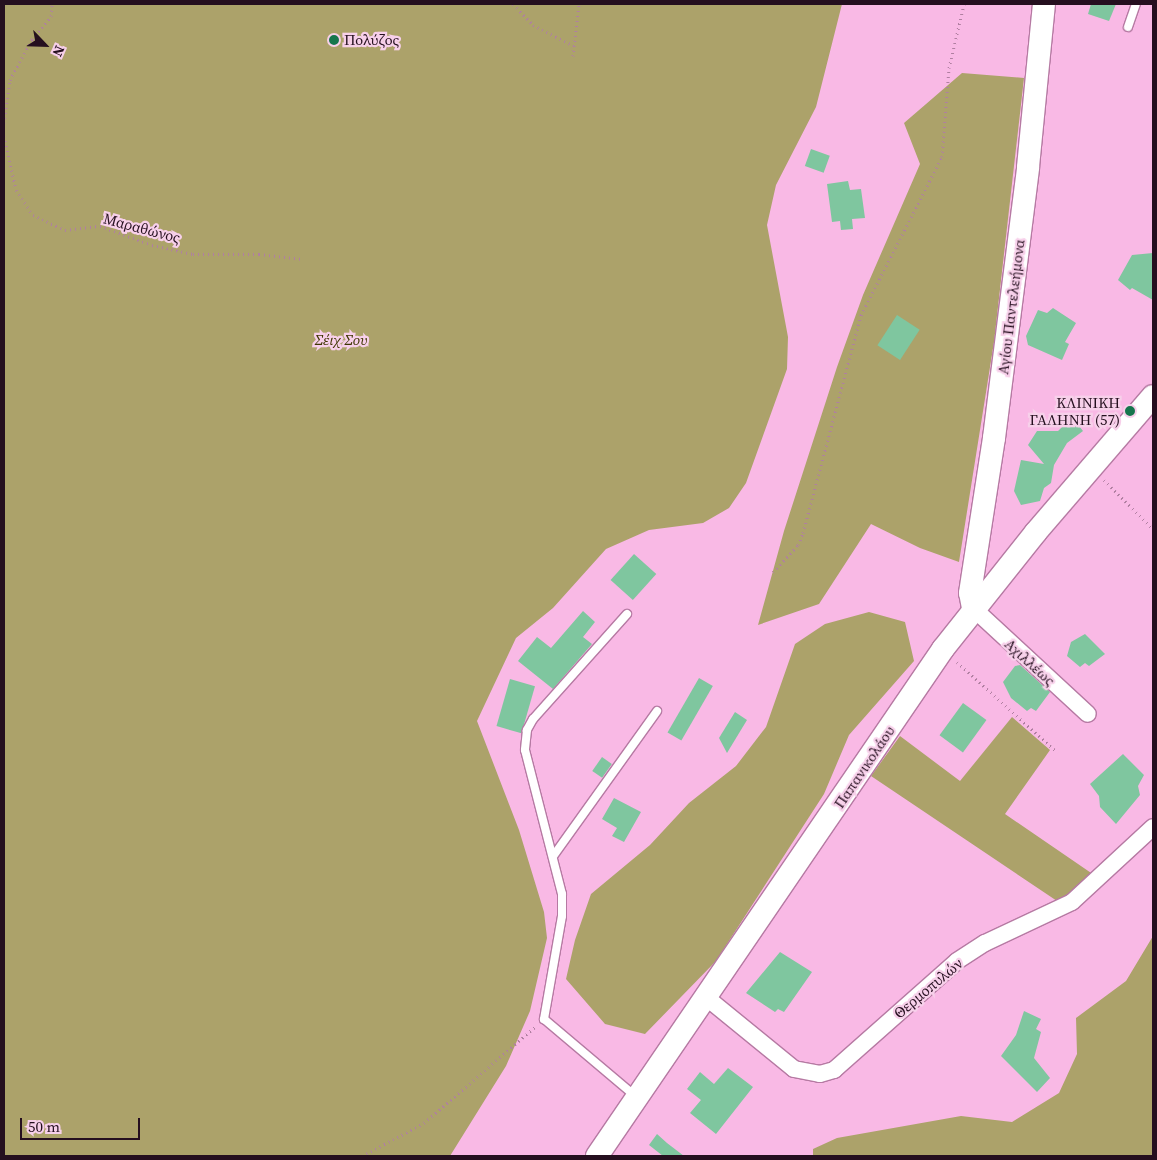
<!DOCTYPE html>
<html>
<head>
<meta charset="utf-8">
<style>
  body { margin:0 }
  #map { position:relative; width:1157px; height:1160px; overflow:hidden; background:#f9b9e5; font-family:"Source Serif 4",serif }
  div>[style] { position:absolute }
  .green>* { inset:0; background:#aca26a }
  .building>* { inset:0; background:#7fc69f; transform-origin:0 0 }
  .path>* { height:3px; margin-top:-1.5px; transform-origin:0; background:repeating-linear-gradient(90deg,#b07fa1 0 1px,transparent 0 5px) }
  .roads { filter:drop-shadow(1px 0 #b67aa3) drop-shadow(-1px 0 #b67aa3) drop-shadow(0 1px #b67aa3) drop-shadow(0 -1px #b67aa3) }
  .lane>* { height:8px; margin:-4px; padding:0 4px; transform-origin:4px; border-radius:4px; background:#fff }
  .street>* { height:16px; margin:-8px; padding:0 8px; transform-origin:8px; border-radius:8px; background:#fff }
  .secondary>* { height:22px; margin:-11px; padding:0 11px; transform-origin:11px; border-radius:11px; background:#fff }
  .dots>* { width:14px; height:14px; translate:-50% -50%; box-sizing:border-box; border:2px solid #f7d0ea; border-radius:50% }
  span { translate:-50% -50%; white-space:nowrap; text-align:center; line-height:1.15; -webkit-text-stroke:4.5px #f7d0ea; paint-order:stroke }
  .poi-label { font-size:15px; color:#250f1f }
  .left { translate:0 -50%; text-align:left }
  .right { translate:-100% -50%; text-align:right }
  .street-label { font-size:15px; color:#250f1f }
  .park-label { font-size:15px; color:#3f3602; font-style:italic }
  .frame { position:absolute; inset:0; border:5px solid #250f1f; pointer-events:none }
  .north { position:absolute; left:20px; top:20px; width:50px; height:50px; -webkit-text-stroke:4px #f7d0ea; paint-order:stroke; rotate:114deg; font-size:14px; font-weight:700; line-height:20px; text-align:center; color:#250f1f }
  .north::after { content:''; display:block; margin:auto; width:18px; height:22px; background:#250f1f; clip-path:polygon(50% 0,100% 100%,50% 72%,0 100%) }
  .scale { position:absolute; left:20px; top:1118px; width:120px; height:22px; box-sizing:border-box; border:2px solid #250f1f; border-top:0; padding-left:6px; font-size:15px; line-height:18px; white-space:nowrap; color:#250f1f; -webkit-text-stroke:4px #f7d0ea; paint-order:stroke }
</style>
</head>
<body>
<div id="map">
  <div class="green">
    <i style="clip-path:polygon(4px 4px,842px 4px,816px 107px,776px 185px,767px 225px,788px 337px,787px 369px,746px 483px,729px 508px,703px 523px,649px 530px,606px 549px,553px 608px,516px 638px,477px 721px,519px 830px,544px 912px,547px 938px,530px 1011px,506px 1066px,450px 1156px,4px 1156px)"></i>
    <i style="clip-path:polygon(962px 73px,1024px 78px,994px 342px,959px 562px,920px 548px,871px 524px,819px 604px,758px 625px,784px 531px,837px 367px,863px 295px,920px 164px,904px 123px)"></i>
    <i style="clip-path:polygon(869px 612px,905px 622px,914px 661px,849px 735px,824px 794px,716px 961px,645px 1034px,605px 1024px,566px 979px,575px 940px,591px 894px,650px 845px,689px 803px,736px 766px,766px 727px,795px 644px,825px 624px)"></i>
    <i style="clip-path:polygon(1012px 717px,1050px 750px,1005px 814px,1097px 877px,1063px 905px,871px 776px,900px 736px,960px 781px)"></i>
    <i style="clip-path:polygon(1153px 936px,1153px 1156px,813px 1156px,813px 1149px,837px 1138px,961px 1116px,1012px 1122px,1059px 1093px,1077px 1054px,1076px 1018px,1126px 981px)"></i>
  </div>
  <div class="building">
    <i style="clip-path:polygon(1091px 4px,1116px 4px,1109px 21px,1088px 14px)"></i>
    <i style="left:811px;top:149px;width:20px;height:18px;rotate:20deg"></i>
    <i style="clip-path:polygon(848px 181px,850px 190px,861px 189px,865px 218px,852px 219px,853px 229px,841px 230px,840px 221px,832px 222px,827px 184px)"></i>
    <i style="clip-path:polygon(1153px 253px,1153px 300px,1132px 288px,1130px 290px,1118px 280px,1132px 255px)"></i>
    <i style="clip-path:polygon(1053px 308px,1076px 323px,1065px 342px,1069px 344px,1062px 360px,1028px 345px,1026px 336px,1038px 310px,1047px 313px)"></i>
    <i style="left:897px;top:315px;width:27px;height:36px;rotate:33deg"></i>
    <i style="clip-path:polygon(1072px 417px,1083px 431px,1067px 443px,1054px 465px,1051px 483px,1044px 488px,1040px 501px,1021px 505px,1014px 491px,1021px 460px,1044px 464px,1028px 445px,1037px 431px,1058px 431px)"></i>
    <i style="left:634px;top:554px;width:30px;height:35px;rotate:42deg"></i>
    <i style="clip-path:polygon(583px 611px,595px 622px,583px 637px,592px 644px,553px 689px,518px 661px,537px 637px,551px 648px)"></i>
    <i style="clip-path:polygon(1085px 634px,1105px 654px,1089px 666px,1085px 663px,1080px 667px,1067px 656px,1071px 642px)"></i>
    <i style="clip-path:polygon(1020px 665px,1050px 692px,1036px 711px,1031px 708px,1027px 711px,1011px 698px,1003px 682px,1015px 666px)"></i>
    <i style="left:699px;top:678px;width:16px;height:63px;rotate:30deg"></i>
    <i style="left:510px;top:679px;width:26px;height:49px;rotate:16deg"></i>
    <i style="left:963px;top:703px;width:29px;height:40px;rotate:36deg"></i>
    <i style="clip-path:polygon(735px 712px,747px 720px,727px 753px,719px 738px)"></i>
    <i style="clip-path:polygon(1123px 754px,1144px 775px,1138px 786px,1140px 795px,1116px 824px,1100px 807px,1099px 796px,1090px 784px)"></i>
    <i style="left:602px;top:757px;width:12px;height:17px;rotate:35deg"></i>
    <i style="clip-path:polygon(614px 798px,641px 812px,624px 842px,612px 836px,617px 828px,602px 819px)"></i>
    <i style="clip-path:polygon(780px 952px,812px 972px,784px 1012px,778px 1009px,775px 1012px,746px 993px)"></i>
    <i style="clip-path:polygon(1024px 1011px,1041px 1019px,1036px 1029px,1041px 1032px,1034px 1058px,1050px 1078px,1037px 1092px,1001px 1056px,1016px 1035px)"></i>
    <i style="clip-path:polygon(728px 1068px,753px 1087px,716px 1134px,690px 1113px,701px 1100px,687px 1089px,700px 1072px,714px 1084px)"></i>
    <i style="clip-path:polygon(657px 1134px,667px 1143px,684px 1156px,663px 1156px,649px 1145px)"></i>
  </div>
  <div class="path">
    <i style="left:513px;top:4px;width:29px;rotate:46deg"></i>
    <i style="left:533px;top:25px;width:46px;rotate:27.1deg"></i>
    <i style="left:573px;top:56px;width:52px;rotate:-83.4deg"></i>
    <i style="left:4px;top:123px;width:43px;rotate:-82.1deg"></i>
    <i style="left:10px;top:80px;width:47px;rotate:-61.8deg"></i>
    <i style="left:32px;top:39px;width:30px;rotate:-50deg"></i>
    <i style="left:51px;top:16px;width:12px;rotate:-85deg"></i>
    <i style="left:4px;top:136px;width:55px;rotate:77.5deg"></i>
    <i style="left:16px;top:190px;width:30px;rotate:56deg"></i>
    <i style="left:33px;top:215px;width:35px;rotate:25deg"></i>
    <i style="left:65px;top:230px;width:35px;rotate:-7deg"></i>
    <i style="left:100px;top:226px;width:55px;rotate:20.1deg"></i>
    <i style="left:152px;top:245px;width:42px;rotate:12.4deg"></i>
    <i style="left:193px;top:254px;width:66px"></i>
    <i style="left:259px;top:254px;width:44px;rotate:6.5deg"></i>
    <i style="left:1104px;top:480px;width:69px;rotate:45deg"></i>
    <i style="left:773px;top:572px;width:37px;rotate:-47deg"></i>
    <i style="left:798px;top:545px;width:13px;rotate:-67deg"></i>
    <i style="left:803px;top:533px;width:226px;rotate:-75.1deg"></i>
    <i style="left:861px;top:315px;width:178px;rotate:-62.9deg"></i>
    <i style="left:942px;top:157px;width:89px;rotate:-85.5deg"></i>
    <i style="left:949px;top:68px;width:66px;rotate:-76.8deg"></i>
    <i style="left:957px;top:662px;width:135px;rotate:42deg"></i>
    <i style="left:362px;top:1156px;width:70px;rotate:-28deg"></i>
    <i style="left:424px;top:1123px;width:148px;rotate:-40.9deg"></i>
  </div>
  <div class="roads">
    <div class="lane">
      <i style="left:1128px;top:27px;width:24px;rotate:-71deg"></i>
      <i style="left:627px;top:614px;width:141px;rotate:131.8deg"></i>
      <i style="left:533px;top:719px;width:13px;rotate:119deg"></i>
      <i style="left:527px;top:730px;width:20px;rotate:96deg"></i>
      <i style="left:525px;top:750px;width:149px;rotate:75.6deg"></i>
      <i style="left:562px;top:894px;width:22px;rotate:90deg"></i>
      <i style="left:562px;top:916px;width:105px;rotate:99.9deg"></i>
      <i style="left:544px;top:1019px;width:119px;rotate:40.2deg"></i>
      <i style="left:554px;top:855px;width:177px;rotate:-54.4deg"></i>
    </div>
    <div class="street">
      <i style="left:973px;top:608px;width:156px;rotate:42.7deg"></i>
      <i style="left:707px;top:998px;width:112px;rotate:39.2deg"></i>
      <i style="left:794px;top:1069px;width:26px;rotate:11deg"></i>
      <i style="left:820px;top:1074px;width:15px;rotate:-16deg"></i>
      <i style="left:834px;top:1070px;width:164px;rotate:-41.5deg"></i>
      <i style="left:957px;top:961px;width:33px;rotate:-33deg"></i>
      <i style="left:985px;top:943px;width:96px;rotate:-25.2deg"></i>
      <i style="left:1072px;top:902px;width:110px;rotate:-42.8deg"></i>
    </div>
    <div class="secondary">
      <i style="left:973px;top:608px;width:15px;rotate:-101deg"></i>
      <i style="left:970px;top:593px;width:157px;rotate:-81.2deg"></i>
      <i style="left:994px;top:438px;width:273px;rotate:-82.8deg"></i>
      <i style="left:1028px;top:167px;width:164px;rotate:-84.4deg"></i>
      <i style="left:597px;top:1156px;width:614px;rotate:-55.69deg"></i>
      <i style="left:943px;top:649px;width:149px;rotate:-51.5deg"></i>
      <i style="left:1036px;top:532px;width:179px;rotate:-49.3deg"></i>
    </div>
  </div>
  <div class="dots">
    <i style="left:334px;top:40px;background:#16764d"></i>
    <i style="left:1130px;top:411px;background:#16764d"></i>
  </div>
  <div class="poi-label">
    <span class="left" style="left:344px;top:40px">Πολύζος</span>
    <span class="right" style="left:1120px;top:411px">ΚΛΙΝΙΚΗ<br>ΓΑΛΗΝΗ (57)</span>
  </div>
  <div class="street-label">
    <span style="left:142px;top:228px;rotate:15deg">Μαραθώνος</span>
    <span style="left:1011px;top:307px;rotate:-83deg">Αγίου Παντελεήμονα</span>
    <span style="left:1030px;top:662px;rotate:42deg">Αχιλλέως</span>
    <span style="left:864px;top:767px;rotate:-56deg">Παπανικολάου</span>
    <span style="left:928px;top:988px;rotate:-40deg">Θερμοπυλών</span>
  </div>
  <div class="park-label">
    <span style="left:341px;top:340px">Σέιχ Σου</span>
  </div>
  <div class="frame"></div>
  <div class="north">N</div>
  <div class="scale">50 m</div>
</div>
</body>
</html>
